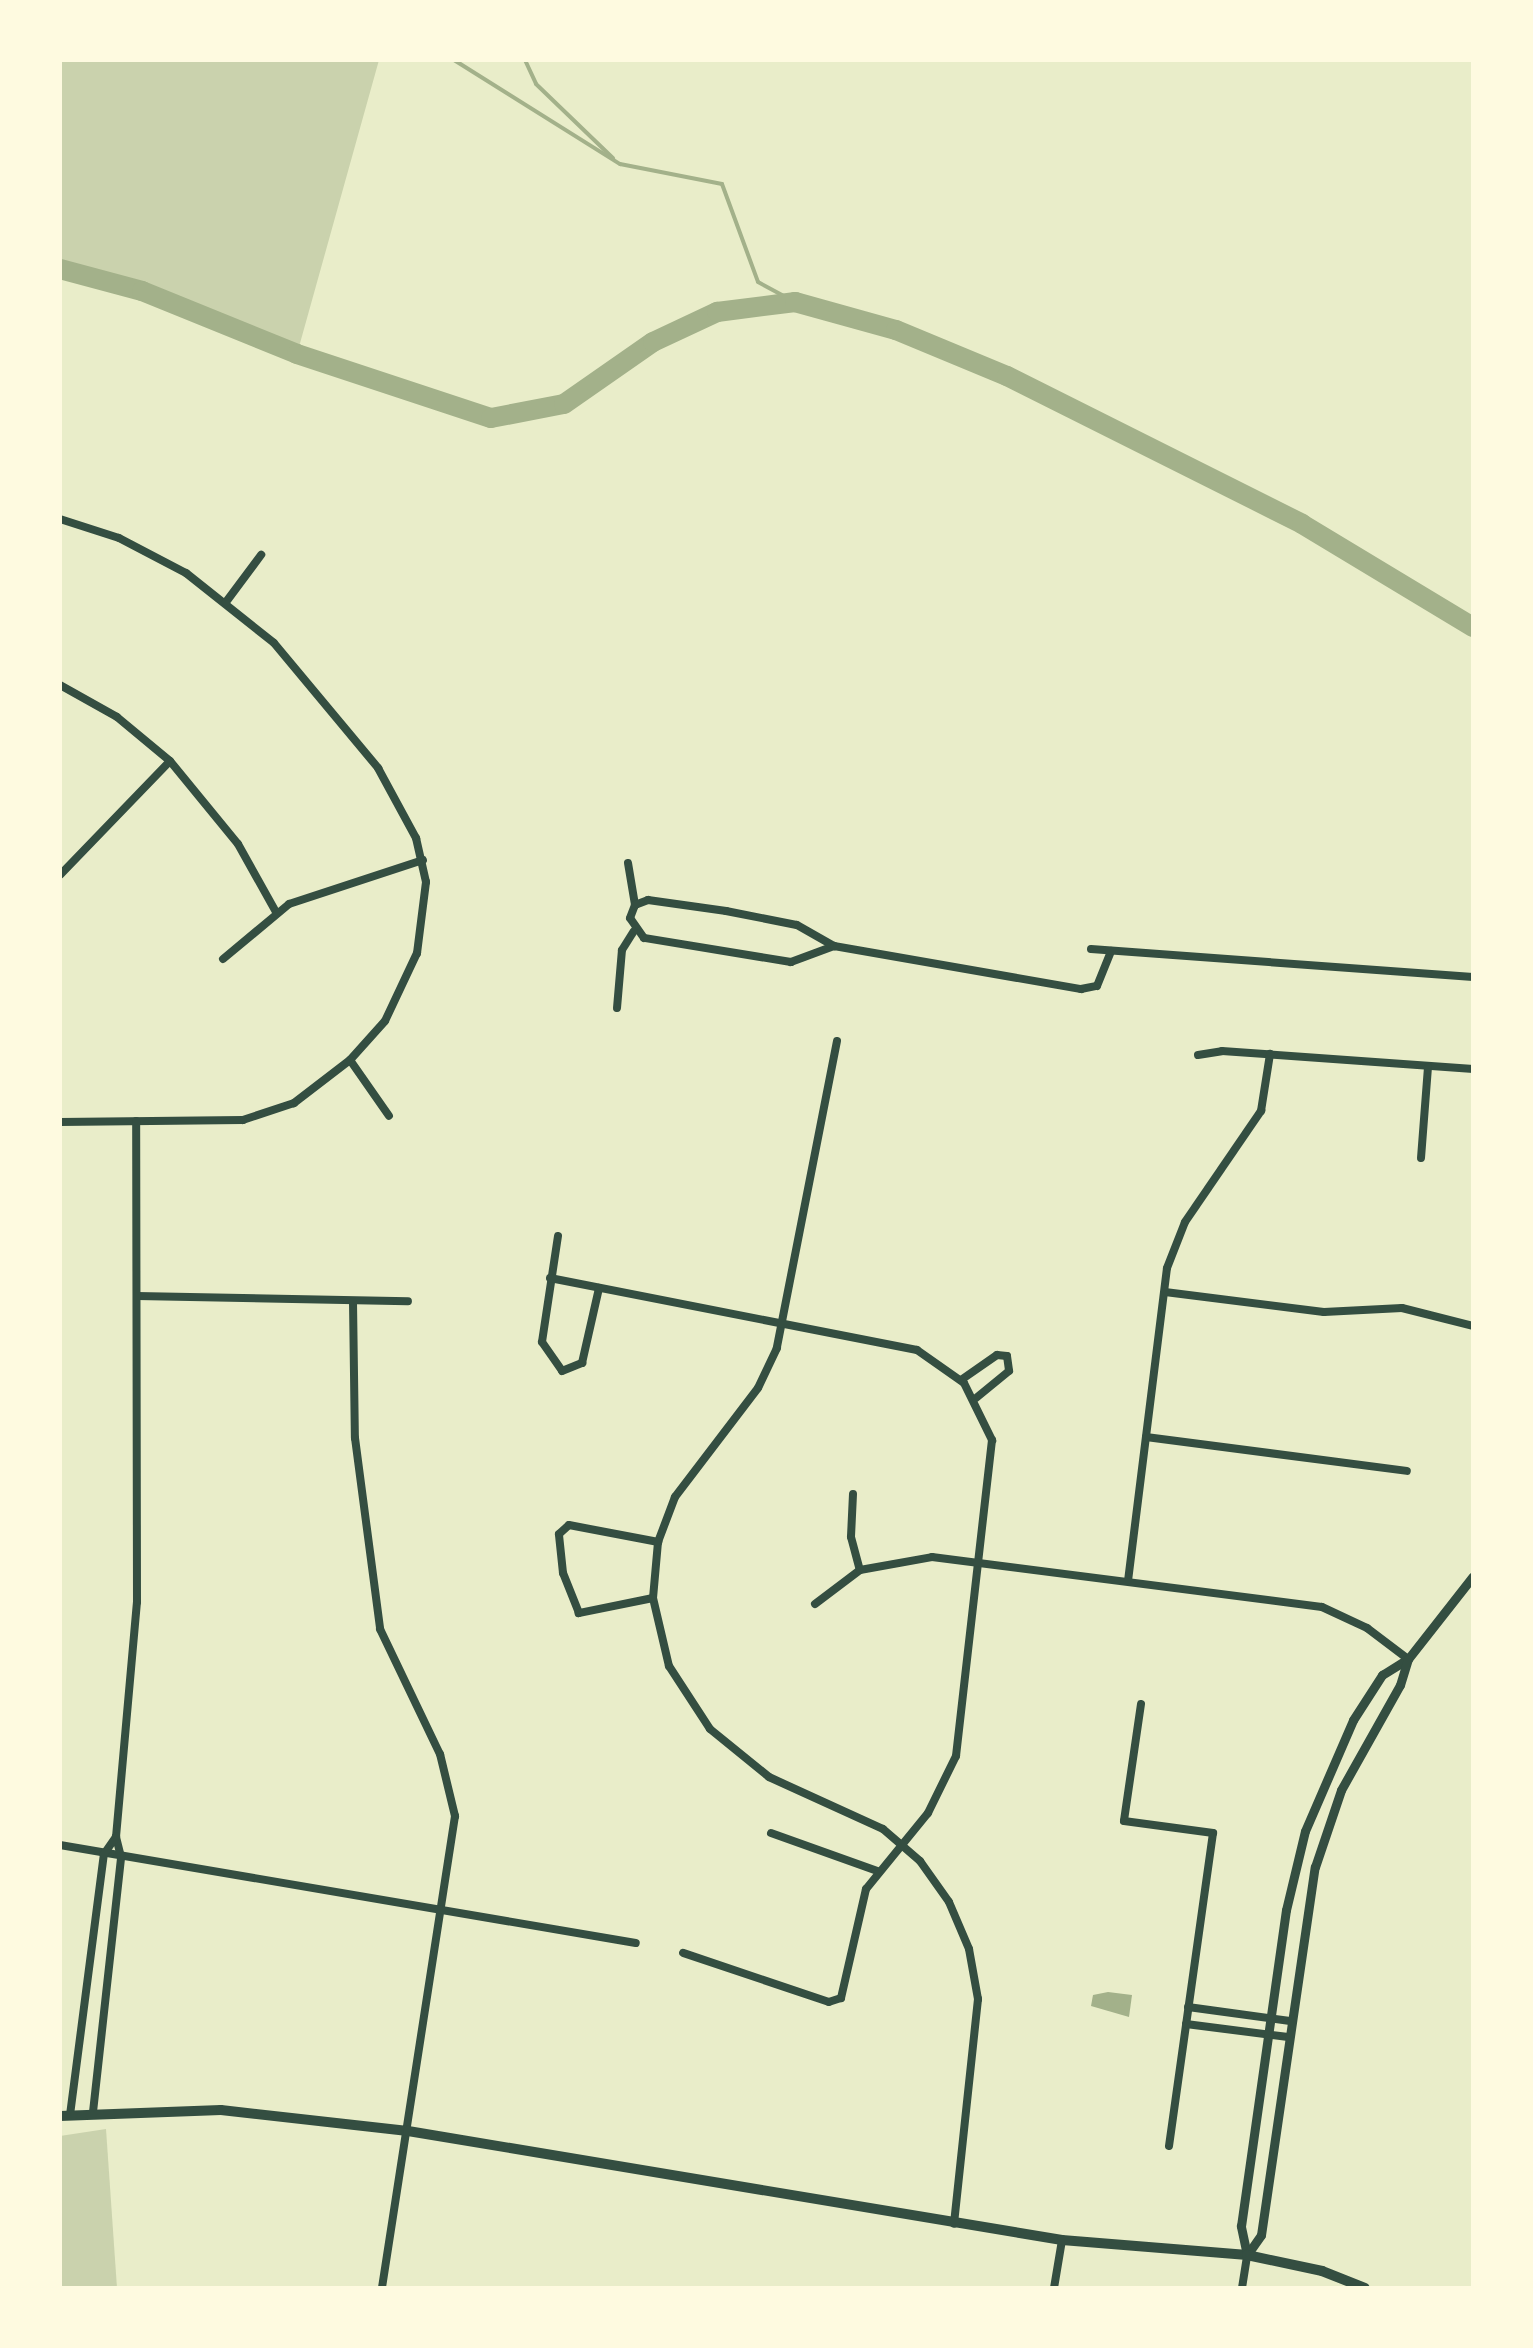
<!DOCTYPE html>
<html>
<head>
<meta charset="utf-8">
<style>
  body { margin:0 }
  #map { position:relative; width:1533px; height:2348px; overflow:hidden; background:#e9edc9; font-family:Manrope,sans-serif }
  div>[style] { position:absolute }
  .green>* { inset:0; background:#cad2ad }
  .water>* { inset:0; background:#a3b18a }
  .stream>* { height:4px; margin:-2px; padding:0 2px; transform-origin:2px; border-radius:2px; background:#a3b18a }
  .river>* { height:20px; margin:-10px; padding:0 10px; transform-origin:10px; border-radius:10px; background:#a3b18a }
  .minor>* { height:8px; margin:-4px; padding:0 4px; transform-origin:4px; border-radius:4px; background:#344e41 }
  .tertiary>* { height:9px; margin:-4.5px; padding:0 4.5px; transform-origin:4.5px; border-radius:4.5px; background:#344e41 }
  .secondary>* { height:10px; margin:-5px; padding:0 5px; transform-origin:5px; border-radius:5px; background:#344e41 }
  span { translate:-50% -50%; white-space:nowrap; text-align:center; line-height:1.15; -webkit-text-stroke:10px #fefae0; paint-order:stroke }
  .frame { position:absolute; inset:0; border:62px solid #fefae0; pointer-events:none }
</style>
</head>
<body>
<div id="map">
  <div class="green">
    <i style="clip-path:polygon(60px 60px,379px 60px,297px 354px,142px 291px,60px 269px)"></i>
    <i style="clip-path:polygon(106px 2129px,117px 2288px,60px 2288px,60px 2136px)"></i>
  </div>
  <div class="water">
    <i style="clip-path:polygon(1108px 1992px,1132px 1995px,1129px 2017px,1091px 2006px,1093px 1995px)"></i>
  </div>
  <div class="stream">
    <i style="left:454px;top:60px;width:196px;rotate:32.1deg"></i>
    <i style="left:620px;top:164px;width:104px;rotate:11.1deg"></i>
    <i style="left:722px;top:184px;width:104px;rotate:69.8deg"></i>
    <i style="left:758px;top:282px;width:42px;rotate:28.4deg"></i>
    <i style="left:525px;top:60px;width:26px;rotate:65deg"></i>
    <i style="left:536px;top:84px;width:107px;rotate:43.9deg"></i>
  </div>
  <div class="river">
    <i style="left:60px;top:269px;width:85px;rotate:15deg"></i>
    <i style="left:142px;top:291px;width:167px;rotate:22.1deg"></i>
    <i style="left:297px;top:354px;width:204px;rotate:18.3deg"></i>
    <i style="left:491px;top:418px;width:74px;rotate:-10.9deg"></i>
    <i style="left:564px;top:404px;width:108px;rotate:-34.9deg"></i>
    <i style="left:653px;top:342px;width:71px;rotate:-25.1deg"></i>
    <i style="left:717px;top:312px;width:79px;rotate:-7.3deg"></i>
    <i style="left:795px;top:302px;width:105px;rotate:15.5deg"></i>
    <i style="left:896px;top:330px;width:120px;rotate:22.5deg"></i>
    <i style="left:1007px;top:376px;width:330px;rotate:26.6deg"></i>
    <i style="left:1302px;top:524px;width:200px;rotate:31.1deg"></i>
  </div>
  <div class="minor">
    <i style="left:60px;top:519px;width:62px;rotate:17.9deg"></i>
    <i style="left:119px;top:538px;width:76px;rotate:27.6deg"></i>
    <i style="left:186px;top:573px;width:112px;rotate:38.5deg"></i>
    <i style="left:274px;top:643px;width:163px;rotate:50.2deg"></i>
    <i style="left:378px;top:768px;width:80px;rotate:61.5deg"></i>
    <i style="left:416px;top:838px;width:45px;rotate:77.2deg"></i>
    <i style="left:426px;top:882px;width:72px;rotate:97.2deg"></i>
    <i style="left:417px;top:953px;width:75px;rotate:115.2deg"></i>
    <i style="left:385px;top:1021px;width:52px;rotate:131.9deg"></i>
    <i style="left:350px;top:1060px;width:71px;rotate:142.5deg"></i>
    <i style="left:294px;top:1103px;width:54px;rotate:161.6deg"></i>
    <i style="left:243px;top:1120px;width:183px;rotate:179.4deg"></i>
    <i style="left:226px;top:602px;width:59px;rotate:-53.3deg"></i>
    <i style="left:60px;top:685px;width:65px;rotate:29.3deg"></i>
    <i style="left:117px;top:717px;width:69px;rotate:39.7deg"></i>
    <i style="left:170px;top:761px;width:107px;rotate:50.7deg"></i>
    <i style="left:238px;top:844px;width:78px;rotate:60.8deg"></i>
    <i style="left:628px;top:863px;width:43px;rotate:80.5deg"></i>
    <i style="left:60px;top:875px;width:158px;rotate:-46deg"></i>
    <i style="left:834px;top:946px;width:46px;rotate:159.6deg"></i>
    <i style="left:791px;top:962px;width:149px;rotate:-170.7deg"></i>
    <i style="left:644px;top:938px;width:24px;rotate:-125deg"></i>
    <i style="left:630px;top:918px;width:14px;rotate:-69deg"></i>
    <i style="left:635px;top:905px;width:14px;rotate:-21deg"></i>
    <i style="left:648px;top:900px;width:79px;rotate:8deg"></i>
    <i style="left:726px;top:911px;width:72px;rotate:11.2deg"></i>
    <i style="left:797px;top:925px;width:43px;rotate:29.6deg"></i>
    <i style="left:834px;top:946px;width:251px;rotate:9.9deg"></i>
    <i style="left:1081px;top:989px;width:16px;rotate:-11deg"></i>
    <i style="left:1097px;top:986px;width:38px;rotate:-68deg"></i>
    <i style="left:1091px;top:949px;width:383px;rotate:4.2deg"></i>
    <i style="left:223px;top:959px;width:86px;rotate:-39.8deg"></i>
    <i style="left:289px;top:904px;width:141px;rotate:-18.2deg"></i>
    <i style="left:617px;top:1008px;width:58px;rotate:-85.1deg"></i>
    <i style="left:622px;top:950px;width:22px;rotate:-58deg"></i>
    <i style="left:837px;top:1041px;width:313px;rotate:101.1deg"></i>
    <i style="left:777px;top:1348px;width:44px;rotate:115.4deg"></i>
    <i style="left:758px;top:1388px;width:137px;rotate:127.3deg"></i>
    <i style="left:675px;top:1497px;width:48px;rotate:110.7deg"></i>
    <i style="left:658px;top:1542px;width:56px;rotate:95.1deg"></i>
    <i style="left:653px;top:1598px;width:70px;rotate:76.8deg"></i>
    <i style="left:669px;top:1666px;width:75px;rotate:56.9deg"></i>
    <i style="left:710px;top:1729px;width:76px;rotate:39.1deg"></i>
    <i style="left:769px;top:1777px;width:125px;rotate:24.5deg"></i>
    <i style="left:883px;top:1829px;width:49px;rotate:40.9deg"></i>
    <i style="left:920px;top:1861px;width:50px;rotate:54.7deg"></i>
    <i style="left:949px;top:1902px;width:51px;rotate:66.9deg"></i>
    <i style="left:969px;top:1949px;width:51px;rotate:79.8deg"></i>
    <i style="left:978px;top:1999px;width:226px;rotate:96.1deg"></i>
    <i style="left:1198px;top:1055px;width:24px;rotate:-9deg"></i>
    <i style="left:1222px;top:1051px;width:252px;rotate:4.1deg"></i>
    <i style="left:350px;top:1060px;width:68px;rotate:55.1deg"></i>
    <i style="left:1421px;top:1158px;width:91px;rotate:-85.6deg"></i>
    <i style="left:558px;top:1236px;width:107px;rotate:98.6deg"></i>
    <i style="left:542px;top:1342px;width:35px;rotate:55deg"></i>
    <i style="left:562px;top:1371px;width:22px;rotate:-22deg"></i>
    <i style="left:582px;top:1363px;width:77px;rotate:-77.2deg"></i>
    <i style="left:550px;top:1278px;width:374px;rotate:11.1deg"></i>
    <i style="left:917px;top:1350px;width:57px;rotate:35.1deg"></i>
    <i style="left:964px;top:1383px;width:64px;rotate:63.8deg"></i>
    <i style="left:992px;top:1440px;width:318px;rotate:96.5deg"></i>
    <i style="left:956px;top:1756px;width:64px;rotate:116.2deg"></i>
    <i style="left:928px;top:1813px;width:98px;rotate:129.2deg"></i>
    <i style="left:866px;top:1889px;width:112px;rotate:102.9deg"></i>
    <i style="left:841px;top:1998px;width:13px;rotate:162deg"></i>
    <i style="left:829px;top:2002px;width:154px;rotate:-161.4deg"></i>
    <i style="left:1165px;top:1292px;width:160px;rotate:7.2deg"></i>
    <i style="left:1324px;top:1312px;width:78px;rotate:-2.9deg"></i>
    <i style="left:1402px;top:1308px;width:73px;rotate:14.2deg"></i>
    <i style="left:137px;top:1296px;width:271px;rotate:1.1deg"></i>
    <i style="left:353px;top:1302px;width:136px;rotate:89.2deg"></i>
    <i style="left:355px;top:1438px;width:193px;rotate:82.5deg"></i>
    <i style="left:380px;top:1629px;width:139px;rotate:64.4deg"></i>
    <i style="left:440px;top:1754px;width:64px;rotate:76.4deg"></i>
    <i style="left:455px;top:1816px;width:478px;rotate:98.8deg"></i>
    <i style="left:961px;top:1380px;width:44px;rotate:-34.8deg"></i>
    <i style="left:997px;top:1355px;width:10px;rotate:6deg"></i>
    <i style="left:1007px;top:1356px;width:15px;rotate:82deg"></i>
    <i style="left:1009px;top:1371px;width:43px;rotate:140.7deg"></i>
    <i style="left:1146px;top:1437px;width:263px;rotate:7.4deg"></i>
    <i style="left:853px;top:1494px;width:43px;rotate:92.7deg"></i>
    <i style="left:851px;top:1537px;width:34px;rotate:75deg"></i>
    <i style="left:1128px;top:1581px;width:315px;rotate:-82.9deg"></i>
    <i style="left:1167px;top:1268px;width:49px;rotate:-68.6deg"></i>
    <i style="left:1185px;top:1222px;width:135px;rotate:-55.6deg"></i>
    <i style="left:1261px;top:1111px;width:58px;rotate:-81deg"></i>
    <i style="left:653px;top:1598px;width:76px;rotate:168.5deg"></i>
    <i style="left:579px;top:1613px;width:43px;rotate:-111.8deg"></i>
    <i style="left:563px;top:1573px;width:39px;rotate:-96deg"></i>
    <i style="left:559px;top:1534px;width:13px;rotate:-42deg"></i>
    <i style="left:569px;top:1525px;width:91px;rotate:10.8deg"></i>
    <i style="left:815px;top:1604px;width:56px;rotate:-37.1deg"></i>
    <i style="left:860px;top:1570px;width:73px;rotate:-10.2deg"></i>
    <i style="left:932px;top:1557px;width:393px;rotate:7.3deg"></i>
    <i style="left:1322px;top:1607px;width:50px;rotate:25deg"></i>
    <i style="left:1367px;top:1628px;width:51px;rotate:37.1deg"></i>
    <i style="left:1141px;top:1704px;width:118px;rotate:98.3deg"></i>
    <i style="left:1124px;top:1821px;width:90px;rotate:7.7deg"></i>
    <i style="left:1213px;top:1833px;width:316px;rotate:98deg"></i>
    <i style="left:771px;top:1833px;width:113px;rotate:19.7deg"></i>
    <i style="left:60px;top:1845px;width:584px;rotate:9.66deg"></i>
    <i style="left:1188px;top:2007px;width:103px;rotate:7.8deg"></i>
    <i style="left:1186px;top:2024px;width:103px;rotate:7.3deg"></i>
    <i style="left:93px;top:2112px;width:257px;rotate:-83.7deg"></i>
    <i style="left:121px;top:1857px;width:21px;rotate:-104deg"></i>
    <i style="left:116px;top:1837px;width:236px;rotate:-84.9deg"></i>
    <i style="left:137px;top:1602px;width:481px;rotate:-90.1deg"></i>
    <i style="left:70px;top:2115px;width:263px;rotate:-82.6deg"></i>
    <i style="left:104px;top:1854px;width:21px;rotate:-55deg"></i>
    <i style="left:1054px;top:2288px;width:49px;rotate:-80.5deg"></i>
    <i style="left:1242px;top:2288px;width:33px;rotate:-81deg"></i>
  </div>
  <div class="tertiary">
    <i style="left:1247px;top:2255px;width:30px;rotate:-102deg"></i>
    <i style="left:1241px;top:2226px;width:319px;rotate:-81.9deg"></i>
    <i style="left:1286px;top:1910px;width:81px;rotate:-76.5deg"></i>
    <i style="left:1305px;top:1831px;width:121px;rotate:-66.6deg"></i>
    <i style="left:1353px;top:1720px;width:54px;rotate:-57.2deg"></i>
    <i style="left:1382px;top:1675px;width:31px;rotate:-32deg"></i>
    <i style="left:1408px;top:1659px;width:105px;rotate:-51.9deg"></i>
    <i style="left:1247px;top:2255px;width:24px;rotate:-55deg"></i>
    <i style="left:1261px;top:2235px;width:372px;rotate:-81.7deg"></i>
    <i style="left:1315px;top:1867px;width:81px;rotate:-71.3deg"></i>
    <i style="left:1341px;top:1790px;width:120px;rotate:-60.7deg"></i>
    <i style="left:1400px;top:1685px;width:27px;rotate:-73deg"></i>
  </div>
  <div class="secondary">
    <i style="left:60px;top:2116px;width:161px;rotate:-2.1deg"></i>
    <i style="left:221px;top:2110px;width:188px;rotate:6.4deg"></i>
    <i style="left:408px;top:2131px;width:663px;rotate:9.46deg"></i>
    <i style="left:1062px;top:2240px;width:186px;rotate:4.6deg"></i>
    <i style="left:1247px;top:2255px;width:77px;rotate:12deg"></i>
    <i style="left:1322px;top:2271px;width:46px;rotate:21.6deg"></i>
  </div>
  <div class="frame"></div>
</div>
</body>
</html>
